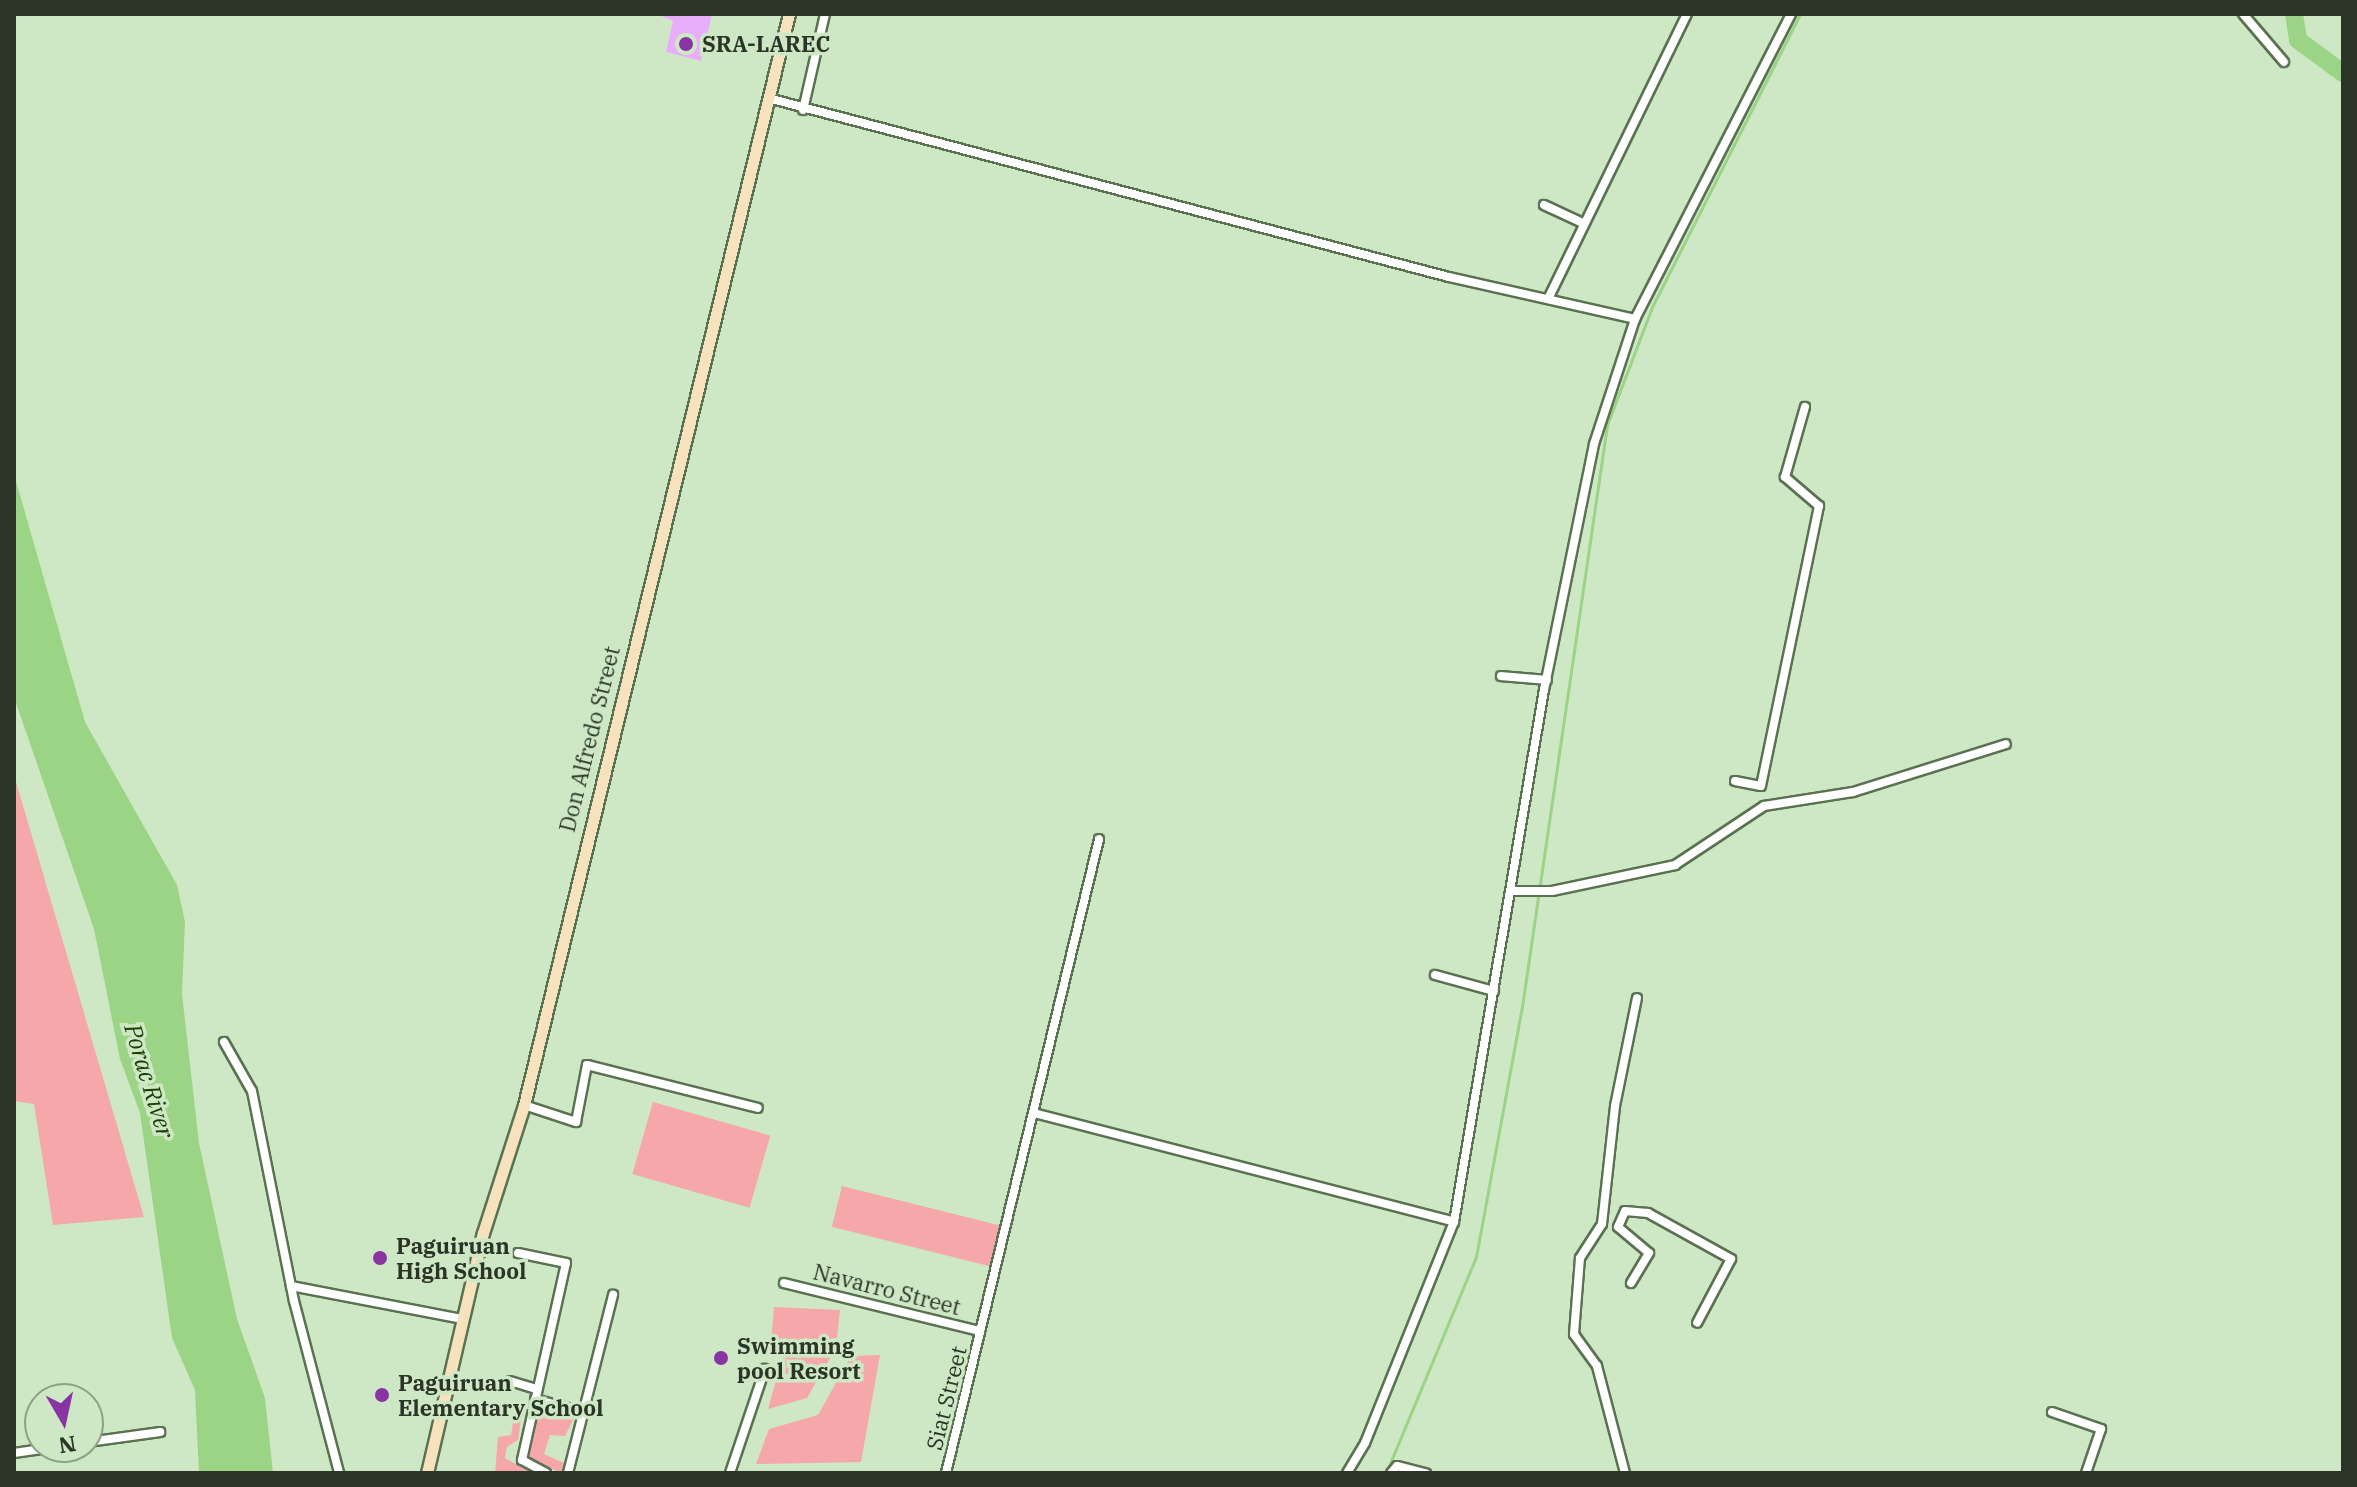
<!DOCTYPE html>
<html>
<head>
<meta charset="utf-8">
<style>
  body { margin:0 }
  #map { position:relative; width:2357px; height:1487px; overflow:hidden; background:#cee8c5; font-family:"IBM Plex Serif",serif }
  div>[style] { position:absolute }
  .green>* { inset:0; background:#f6a7aa; transform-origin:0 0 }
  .water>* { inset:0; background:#9bd485 }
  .stream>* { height:3px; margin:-1.5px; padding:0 1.5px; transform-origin:1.5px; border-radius:1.5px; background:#9bd485 }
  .river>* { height:18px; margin:-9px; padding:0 9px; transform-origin:9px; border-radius:9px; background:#9bd485 }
  .building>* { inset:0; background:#e8aefc }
  .roads { filter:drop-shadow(2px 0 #5a7152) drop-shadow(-2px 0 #5a7152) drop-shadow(0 2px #5a7152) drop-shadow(0 -2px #5a7152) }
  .street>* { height:8px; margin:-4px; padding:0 4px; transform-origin:4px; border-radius:4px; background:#fff }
  .secondary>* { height:11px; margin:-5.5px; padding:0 5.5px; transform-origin:5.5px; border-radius:5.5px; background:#f6e3be }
  .dots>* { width:22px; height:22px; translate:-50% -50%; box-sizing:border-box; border:4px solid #cee8c5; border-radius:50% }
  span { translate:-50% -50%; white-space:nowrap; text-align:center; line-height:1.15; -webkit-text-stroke:7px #cee8c5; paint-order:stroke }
  .poi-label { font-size:22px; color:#2b3527; font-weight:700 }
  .left { translate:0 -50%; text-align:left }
  .street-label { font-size:22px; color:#2b3527 }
  .water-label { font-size:24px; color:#193e06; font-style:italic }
  .frame { position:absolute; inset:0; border:16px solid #2b3527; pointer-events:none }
  .north { position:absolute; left:24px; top:1383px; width:80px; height:80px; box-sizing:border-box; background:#cee8c5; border:2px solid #8da086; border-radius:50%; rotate:171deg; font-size:22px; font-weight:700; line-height:32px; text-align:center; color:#2b3527 }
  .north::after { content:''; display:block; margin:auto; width:28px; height:36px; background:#8834a2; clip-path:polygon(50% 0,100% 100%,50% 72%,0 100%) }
</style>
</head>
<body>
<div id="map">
  <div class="green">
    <i style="clip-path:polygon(14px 775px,144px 1217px,53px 1225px,34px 1104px,14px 1101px)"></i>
    <i style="left:653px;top:1102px;width:122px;height:75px;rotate:16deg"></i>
    <i style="left:842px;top:1186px;width:164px;height:42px;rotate:14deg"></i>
    <i style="clip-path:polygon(774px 1307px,840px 1310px,836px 1348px,807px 1398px,768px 1409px,786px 1345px,771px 1343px)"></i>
    <i style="clip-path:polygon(880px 1355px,861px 1462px,756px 1464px,769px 1429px,818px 1415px,851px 1356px)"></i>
    <i style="clip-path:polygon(539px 1404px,577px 1412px,565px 1436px,550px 1435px,544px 1454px,564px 1463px,561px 1473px,525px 1457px)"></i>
    <i style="clip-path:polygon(514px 1417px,521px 1419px,518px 1440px,507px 1447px,505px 1458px,532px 1473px,495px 1473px,498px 1437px,511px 1435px)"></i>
  </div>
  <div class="water">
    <i style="clip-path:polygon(14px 474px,85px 722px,177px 885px,185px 922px,182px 994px,199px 1143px,237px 1319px,265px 1398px,273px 1473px,199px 1473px,195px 1390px,172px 1338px,140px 1113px,120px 1059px,94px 929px,14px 697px)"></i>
  </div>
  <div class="stream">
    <i style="left:1386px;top:1473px;width:234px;rotate:-67.4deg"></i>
    <i style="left:1476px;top:1257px;width:254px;rotate:-79.6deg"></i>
    <i style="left:1522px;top:1007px;width:588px;rotate:-81.69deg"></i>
    <i style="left:1607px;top:425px;width:126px;rotate:-69.1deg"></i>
    <i style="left:1652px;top:307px;width:328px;rotate:-63.2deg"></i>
  </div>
  <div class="river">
    <i style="left:2294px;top:14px;width:26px;rotate:81deg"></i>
    <i style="left:2298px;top:40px;width:56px;rotate:36.3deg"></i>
  </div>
  <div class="building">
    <i style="clip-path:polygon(657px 14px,712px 14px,701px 61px,666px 52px,673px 21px)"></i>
  </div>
  <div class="roads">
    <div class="street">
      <i style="left:2243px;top:14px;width:63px;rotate:49.5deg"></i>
      <i style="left:768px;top:98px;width:704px;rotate:14.73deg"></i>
      <i style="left:1449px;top:277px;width:191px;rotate:12.7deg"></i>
      <i style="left:803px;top:110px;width:98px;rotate:-77.1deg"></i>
      <i style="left:1544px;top:205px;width:43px;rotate:24.8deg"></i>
      <i style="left:1548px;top:299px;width:317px;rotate:-64deg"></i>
      <i style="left:1501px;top:676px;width:46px;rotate:5deg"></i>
      <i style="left:1735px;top:781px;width:26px;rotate:11deg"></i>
      <i style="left:1761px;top:786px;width:286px;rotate:-78.3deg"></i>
      <i style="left:1819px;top:506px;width:45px;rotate:-139.5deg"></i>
      <i style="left:1785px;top:477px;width:73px;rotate:-74.1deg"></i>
      <i style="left:1511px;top:891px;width:41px"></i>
      <i style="left:1552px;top:891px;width:126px;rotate:-11.9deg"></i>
      <i style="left:1675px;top:865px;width:107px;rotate:-33.5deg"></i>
      <i style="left:1764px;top:806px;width:90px;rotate:-8.9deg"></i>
      <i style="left:1853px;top:792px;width:160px;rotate:-17.4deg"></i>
      <i style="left:1435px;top:975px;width:61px;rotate:15.2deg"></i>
      <i style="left:224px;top:1042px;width:56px;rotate:60.3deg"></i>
      <i style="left:252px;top:1091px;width:214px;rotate:78.7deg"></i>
      <i style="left:294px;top:1301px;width:178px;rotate:75.3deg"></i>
      <i style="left:524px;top:1105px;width:55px;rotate:18.1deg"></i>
      <i style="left:576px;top:1122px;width:58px;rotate:-79.1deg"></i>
      <i style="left:587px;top:1065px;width:176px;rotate:14.1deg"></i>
      <i style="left:1034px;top:1113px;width:434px;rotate:14.5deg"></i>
      <i style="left:518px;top:1253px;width:49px;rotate:11.8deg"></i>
      <i style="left:566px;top:1263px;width:202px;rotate:102.6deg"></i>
      <i style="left:522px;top:1460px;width:27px;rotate:28deg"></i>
      <i style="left:784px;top:1283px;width:202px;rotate:13.8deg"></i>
      <i style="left:1631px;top:1283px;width:35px;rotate:-59deg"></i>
      <i style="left:1649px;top:1253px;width:40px;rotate:-140deg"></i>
      <i style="left:1618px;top:1227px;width:17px;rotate:-66deg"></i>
      <i style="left:1625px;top:1211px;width:23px;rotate:5deg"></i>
      <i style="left:1648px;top:1213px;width:95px;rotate:29deg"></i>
      <i style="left:1731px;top:1259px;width:72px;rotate:118deg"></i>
      <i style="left:291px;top:1286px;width:175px;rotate:10.9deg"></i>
      <i style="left:510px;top:1381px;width:28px;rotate:17deg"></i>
      <i style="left:535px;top:1399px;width:50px;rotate:15.2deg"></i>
      <i style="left:2052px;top:1412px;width:52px;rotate:19.1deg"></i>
      <i style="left:2101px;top:1429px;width:46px;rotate:108.8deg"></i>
      <i style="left:88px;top:1442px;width:73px;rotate:-7.9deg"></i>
      <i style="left:14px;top:1453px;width:42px;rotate:-8.1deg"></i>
      <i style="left:568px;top:1473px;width:184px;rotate:-75.8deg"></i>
      <i style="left:730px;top:1473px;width:110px;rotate:-71.4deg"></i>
      <i style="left:946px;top:1473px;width:652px;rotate:-76.43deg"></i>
      <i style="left:1347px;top:1473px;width:35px;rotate:-59deg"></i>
      <i style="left:1365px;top:1443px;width:238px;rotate:-68.1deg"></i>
      <i style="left:1454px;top:1222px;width:540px;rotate:-80.4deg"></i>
      <i style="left:1544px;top:690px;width:251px;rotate:-78.5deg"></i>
      <i style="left:1594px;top:444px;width:132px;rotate:-71.8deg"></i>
      <i style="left:1635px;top:319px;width:343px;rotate:-62.9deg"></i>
      <i style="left:1391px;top:1473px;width:9px;rotate:-49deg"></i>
      <i style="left:1397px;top:1466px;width:30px;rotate:14deg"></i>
      <i style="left:1625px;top:1473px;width:111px;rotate:-104.7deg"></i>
      <i style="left:1597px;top:1366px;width:39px;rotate:-126deg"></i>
      <i style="left:1574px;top:1334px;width:76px;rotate:-85.5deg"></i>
      <i style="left:1580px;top:1258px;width:40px;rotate:-57.1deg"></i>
      <i style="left:1602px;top:1224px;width:119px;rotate:-83.7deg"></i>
      <i style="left:1615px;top:1106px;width:110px;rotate:-78.5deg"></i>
    </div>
    <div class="secondary">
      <i style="left:427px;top:1473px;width:246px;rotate:-76.9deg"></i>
      <i style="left:483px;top:1233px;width:134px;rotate:-72.2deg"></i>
      <i style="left:524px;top:1105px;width:1123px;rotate:-76.35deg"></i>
    </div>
  </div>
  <div class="dots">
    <i style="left:686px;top:44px;background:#8834a2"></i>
    <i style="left:380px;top:1258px;background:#8834a2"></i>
    <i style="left:721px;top:1358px;background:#8834a2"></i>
    <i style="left:382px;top:1395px;background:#8834a2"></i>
  </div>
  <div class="poi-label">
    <span class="left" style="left:702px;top:44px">SRA-LAREC</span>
    <span class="left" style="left:396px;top:1258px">Paguiruan<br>High School</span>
    <span class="left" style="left:737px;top:1358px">Swimming<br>pool Resort</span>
    <span class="left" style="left:398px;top:1395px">Paguiruan<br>Elementary School</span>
  </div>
  <div class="street-label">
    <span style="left:589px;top:739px;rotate:-76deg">Don Alfredo Street</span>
    <span style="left:887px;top:1289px;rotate:14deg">Navarro Street</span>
    <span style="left:946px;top:1398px;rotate:-76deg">Siat Street</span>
  </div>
  <div class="water-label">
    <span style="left:149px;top:1081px;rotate:73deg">Porac River</span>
  </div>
  <div class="frame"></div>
  <div class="north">N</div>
</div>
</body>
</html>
